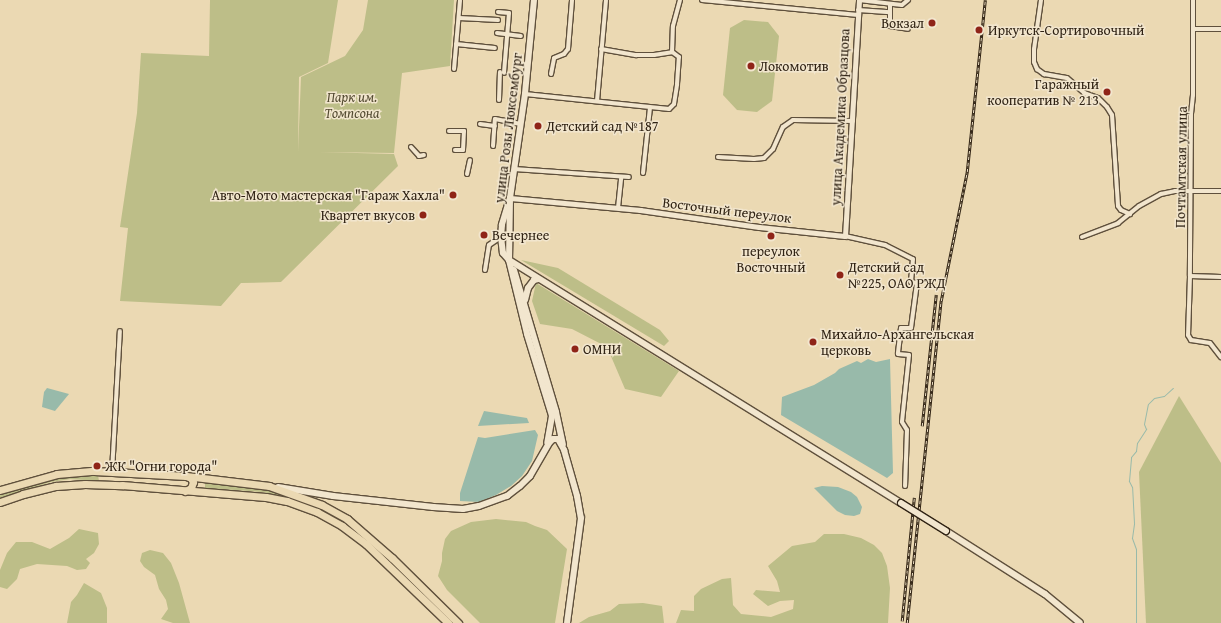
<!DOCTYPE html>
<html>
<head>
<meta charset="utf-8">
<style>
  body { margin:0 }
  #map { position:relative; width:1221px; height:623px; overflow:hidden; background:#ebd9b3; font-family:"Gentium Book Plus",serif }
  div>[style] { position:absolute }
  .green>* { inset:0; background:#bdbe88 }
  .water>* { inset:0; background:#98baaa }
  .stream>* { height:1px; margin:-0.5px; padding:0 0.5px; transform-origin:0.5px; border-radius:0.5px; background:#98baaa }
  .roads { filter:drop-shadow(1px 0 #5f503c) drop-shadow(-1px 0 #5f503c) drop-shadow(0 1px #5f503c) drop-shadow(0 -1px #5f503c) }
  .minor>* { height:4px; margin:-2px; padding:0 2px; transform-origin:2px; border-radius:2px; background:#f2e6ce }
  .tertiary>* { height:5px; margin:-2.5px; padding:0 2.5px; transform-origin:2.5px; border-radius:2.5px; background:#f2e6ce }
  .secondary>* { height:6px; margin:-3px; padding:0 3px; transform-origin:3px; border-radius:3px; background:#f2e6ce }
  .primary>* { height:7px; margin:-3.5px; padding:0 3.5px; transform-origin:3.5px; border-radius:3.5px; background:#ebd9b3 }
  .rail>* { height:2.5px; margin-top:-1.25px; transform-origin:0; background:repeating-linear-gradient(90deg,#f2e6ce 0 3px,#302314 0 6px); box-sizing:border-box; border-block:1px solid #302314 }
  .bridges { filter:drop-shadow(1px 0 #302314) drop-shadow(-1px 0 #302314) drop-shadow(0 1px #302314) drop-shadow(0 -1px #302314) }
  .secondary-bridge>* { height:6px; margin:-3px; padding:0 3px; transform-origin:3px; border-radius:3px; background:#f2e6ce }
  .dots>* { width:11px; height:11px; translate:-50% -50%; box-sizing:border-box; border:2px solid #f2e6ce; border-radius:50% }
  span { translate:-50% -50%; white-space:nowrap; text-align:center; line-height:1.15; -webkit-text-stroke:3px #f2e6ce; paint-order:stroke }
  .poi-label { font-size:14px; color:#302314 }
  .right { translate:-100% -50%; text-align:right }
  .left { translate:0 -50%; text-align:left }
  .park-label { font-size:14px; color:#534a31; font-style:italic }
  .street-label { font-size:14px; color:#302314 }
</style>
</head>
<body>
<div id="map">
  <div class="green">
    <i style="clip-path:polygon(210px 0,338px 0,328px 63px,299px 77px,298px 152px,301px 77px,345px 56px,363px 30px,368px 0,454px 0,450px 66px,402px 73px,394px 153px,319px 152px,394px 154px,398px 166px,281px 282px,241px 283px,221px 306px,120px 301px,128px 228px,120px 227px,137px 113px,141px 53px,209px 56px)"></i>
    <i style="clip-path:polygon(744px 20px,768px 22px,779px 36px,772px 101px,757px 112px,737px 110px,723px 95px,730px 28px)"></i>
    <i style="clip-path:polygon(521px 260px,558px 268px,660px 330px,669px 341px,664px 346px)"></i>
    <i style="clip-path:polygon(536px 283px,679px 371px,661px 397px,625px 389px,607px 347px,572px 329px,540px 324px,532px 301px)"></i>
    <i style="clip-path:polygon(1179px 396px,1221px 463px,1221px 623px,1146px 623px,1139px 472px)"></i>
    <i style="clip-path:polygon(98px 475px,99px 481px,70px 479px,51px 482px,0 498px,0 495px,67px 476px)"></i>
    <i style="clip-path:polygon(205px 481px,265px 489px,303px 500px,343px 520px,375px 545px,455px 623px,453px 623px,379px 552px,348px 527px,326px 512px,299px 500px,263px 492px,205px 488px)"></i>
    <i style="clip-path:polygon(496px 519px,526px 522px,535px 526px,547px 530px,567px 549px,555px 623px,480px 623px,447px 590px,438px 576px,442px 561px,442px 553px,445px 539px,451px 531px,471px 522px)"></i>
    <i style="clip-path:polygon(79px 529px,98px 533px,99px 544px,94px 553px,86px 559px,90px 563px,86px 569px,77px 570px,67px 566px,37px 564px,20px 569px,17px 579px,7px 589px,0 587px,0 570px,7px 553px,16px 542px,32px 542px,50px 549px,69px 538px)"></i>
    <i style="clip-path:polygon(824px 534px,844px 534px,861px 538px,874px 545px,882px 553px,887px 566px,890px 588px,888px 623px,676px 623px,681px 610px,694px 611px,694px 596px,701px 589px,722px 579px,731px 578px,733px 605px,741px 614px,771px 617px,793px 609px,794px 600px,780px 601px,768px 606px,753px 594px,756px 590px,780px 592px,777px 581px,768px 566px,792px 546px,815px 542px)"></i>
    <i style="clip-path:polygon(150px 550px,163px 553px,171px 563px,179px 583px,190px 623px,173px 623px,161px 619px,168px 609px,166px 600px,159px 589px,155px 575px,144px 567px,140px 561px,142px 553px)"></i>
    <i style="clip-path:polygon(84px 583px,101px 593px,107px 608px,107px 623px,67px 623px,71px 602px,77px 595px)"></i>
    <i style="clip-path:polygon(643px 603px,662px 606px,664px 623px,579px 623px,589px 617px,610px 611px,619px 604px)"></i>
  </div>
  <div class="water">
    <i style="clip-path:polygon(868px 359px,876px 362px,890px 359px,893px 473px,887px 478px,781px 415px,782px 397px,814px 385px,835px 373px,839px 369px,857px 361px,861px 363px)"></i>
    <i style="clip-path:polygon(47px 388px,69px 394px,55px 411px,42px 407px,44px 392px)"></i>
    <i style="clip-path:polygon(484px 411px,527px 418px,529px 423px,478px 426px)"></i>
    <i style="clip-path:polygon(535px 430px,538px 435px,532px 461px,522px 476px,511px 486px,496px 495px,479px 502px,460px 501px,460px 493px,478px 437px,485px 438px)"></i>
    <i style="clip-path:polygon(822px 486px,838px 487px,851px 492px,857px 497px,862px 507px,860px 514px,854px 516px,845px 515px,837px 511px,814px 488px)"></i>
  </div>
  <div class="stream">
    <i style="left:1136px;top:623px;width:74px;rotate:-90deg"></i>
    <i style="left:1136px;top:549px;width:12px;rotate:-110deg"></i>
    <i style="left:1132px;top:538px;width:15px;rotate:-82deg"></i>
    <i style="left:1134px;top:523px;width:36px;rotate:-93deg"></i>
    <i style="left:1132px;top:487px;width:7px;rotate:-117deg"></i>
    <i style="left:1129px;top:481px;width:24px;rotate:-85deg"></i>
    <i style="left:1131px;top:457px;width:8px;rotate:-50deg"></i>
    <i style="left:1136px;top:451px;width:8px;rotate:-83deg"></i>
    <i style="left:1137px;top:443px;width:17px;rotate:-57deg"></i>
    <i style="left:1146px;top:429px;width:5px;rotate:-112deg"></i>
    <i style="left:1144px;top:424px;width:20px;rotate:-79deg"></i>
    <i style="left:1148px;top:404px;width:8px;rotate:-45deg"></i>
    <i style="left:1154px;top:398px;width:10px;rotate:-11deg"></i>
    <i style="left:1164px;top:396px;width:12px;rotate:-42deg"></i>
  </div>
  <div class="roads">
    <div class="minor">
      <i style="left:702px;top:0;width:157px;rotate:5.5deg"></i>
      <i style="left:859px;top:0;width:43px;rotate:6.6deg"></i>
      <i style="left:902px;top:5px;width:8px;rotate:-40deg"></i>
      <i style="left:1041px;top:0;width:49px;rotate:98.1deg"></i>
      <i style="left:1034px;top:49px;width:13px;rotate:90deg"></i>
      <i style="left:1034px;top:62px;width:8px;rotate:67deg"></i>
      <i style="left:1037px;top:69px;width:9px;rotate:36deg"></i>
      <i style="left:1044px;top:74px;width:23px;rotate:10deg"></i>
      <i style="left:1067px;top:78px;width:23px;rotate:41deg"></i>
      <i style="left:1084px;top:93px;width:15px;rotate:20deg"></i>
      <i style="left:1098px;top:98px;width:13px;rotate:45deg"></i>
      <i style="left:1107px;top:107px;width:9px;rotate:58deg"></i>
      <i style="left:1112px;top:115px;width:91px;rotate:86.2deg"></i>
      <i style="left:1118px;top:206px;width:5px;rotate:53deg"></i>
      <i style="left:1121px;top:210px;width:10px;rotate:24deg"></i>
      <i style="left:1193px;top:0;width:95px;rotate:90deg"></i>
      <i style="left:1193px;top:95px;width:18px;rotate:96deg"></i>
      <i style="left:1191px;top:113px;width:163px;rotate:90.4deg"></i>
      <i style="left:1190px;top:276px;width:59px;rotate:91.9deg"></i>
      <i style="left:1188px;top:335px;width:6px;rotate:59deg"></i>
      <i style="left:1191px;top:340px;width:19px;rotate:9deg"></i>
      <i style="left:1210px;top:343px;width:18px;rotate:52deg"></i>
      <i style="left:890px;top:4px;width:22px;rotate:90deg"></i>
      <i style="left:890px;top:26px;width:18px;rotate:9deg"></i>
      <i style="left:858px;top:10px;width:32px;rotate:4deg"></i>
      <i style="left:498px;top:12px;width:11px;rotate:5deg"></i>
      <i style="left:509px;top:13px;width:60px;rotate:94.8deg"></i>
      <i style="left:459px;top:18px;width:39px;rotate:3deg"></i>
      <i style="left:1193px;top:29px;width:28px"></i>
      <i style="left:497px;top:33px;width:24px;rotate:7deg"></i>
      <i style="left:456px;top:44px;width:39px;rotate:6deg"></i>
      <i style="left:601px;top:49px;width:36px;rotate:10deg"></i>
      <i style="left:636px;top:55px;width:18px"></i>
      <i style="left:654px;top:55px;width:18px;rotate:-9deg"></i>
      <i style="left:672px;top:52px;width:26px;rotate:-88deg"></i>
      <i style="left:673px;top:26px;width:27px;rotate:-75deg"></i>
      <i style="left:454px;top:69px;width:69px;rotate:-85deg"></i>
      <i style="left:551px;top:74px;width:16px;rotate:-79deg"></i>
      <i style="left:554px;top:58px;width:11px;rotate:-22deg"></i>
      <i style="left:564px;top:54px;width:6px;rotate:-51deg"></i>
      <i style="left:568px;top:49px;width:49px;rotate:-85.3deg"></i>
      <i style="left:525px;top:94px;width:145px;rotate:5.9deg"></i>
      <i style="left:669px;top:109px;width:7px;rotate:-45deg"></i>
      <i style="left:674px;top:104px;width:20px;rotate:-81deg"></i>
      <i style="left:677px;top:84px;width:27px;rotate:-86deg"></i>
      <i style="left:679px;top:57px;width:9px;rotate:-144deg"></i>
      <i style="left:499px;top:100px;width:28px;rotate:-88deg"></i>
      <i style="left:597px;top:101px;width:101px;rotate:-84.9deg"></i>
      <i style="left:480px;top:124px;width:15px;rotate:8deg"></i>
      <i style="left:449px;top:131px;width:15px"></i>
      <i style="left:464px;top:131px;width:19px;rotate:93deg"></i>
      <i style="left:463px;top:150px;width:8px;rotate:180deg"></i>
      <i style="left:493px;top:146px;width:27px;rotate:-86deg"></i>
      <i style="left:495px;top:119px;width:25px;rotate:11deg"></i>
      <i style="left:411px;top:147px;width:12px;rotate:48deg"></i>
      <i style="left:419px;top:156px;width:5px;rotate:-11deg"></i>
      <i style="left:718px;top:157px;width:36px;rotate:3deg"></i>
      <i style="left:754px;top:159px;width:10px;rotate:-6deg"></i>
      <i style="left:764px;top:158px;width:13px;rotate:-45deg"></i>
      <i style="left:773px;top:149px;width:24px;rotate:-66deg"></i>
      <i style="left:783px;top:127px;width:12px;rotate:-35deg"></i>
      <i style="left:793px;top:120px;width:60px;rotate:1deg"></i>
      <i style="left:514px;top:169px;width:115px;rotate:4deg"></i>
      <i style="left:643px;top:173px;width:66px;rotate:-83.9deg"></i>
      <i style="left:467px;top:174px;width:14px;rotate:-78deg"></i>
      <i style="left:618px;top:208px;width:31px;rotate:-84deg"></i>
      <i style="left:845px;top:236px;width:41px;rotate:12.7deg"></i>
      <i style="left:885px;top:245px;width:31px;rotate:27deg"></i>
      <i style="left:913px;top:259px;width:23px;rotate:95deg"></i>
      <i style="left:911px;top:282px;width:6px;rotate:9deg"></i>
      <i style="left:917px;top:283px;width:45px;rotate:97.6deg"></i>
      <i style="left:911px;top:328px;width:10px;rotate:180deg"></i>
      <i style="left:901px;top:328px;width:26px;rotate:97deg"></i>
      <i style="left:898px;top:354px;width:11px;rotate:5deg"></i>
      <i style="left:909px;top:355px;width:67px;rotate:96deg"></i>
      <i style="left:902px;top:422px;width:9px;rotate:58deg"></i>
      <i style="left:907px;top:430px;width:56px;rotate:92deg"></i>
      <i style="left:1082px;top:237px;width:39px;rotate:-21deg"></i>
      <i style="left:1118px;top:223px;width:27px;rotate:-39deg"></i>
      <i style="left:1139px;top:206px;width:25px;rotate:-29deg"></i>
      <i style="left:1161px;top:194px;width:14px;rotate:-12deg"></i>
      <i style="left:1175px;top:191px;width:46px"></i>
      <i style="left:485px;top:270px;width:25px;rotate:-81deg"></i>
      <i style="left:489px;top:245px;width:14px;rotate:-34deg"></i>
      <i style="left:1190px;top:276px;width:31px;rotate:2deg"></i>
      <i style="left:112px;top:472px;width:141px;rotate:-86.8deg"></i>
    </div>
    <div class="tertiary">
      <i style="left:510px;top:198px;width:131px;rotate:5.3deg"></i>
      <i style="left:640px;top:210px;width:120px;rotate:8.1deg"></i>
      <i style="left:759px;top:227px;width:86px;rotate:6deg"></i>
      <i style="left:845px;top:236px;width:236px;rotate:-86.6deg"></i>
    </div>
    <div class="secondary">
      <i style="left:534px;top:0;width:94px;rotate:95.5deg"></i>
      <i style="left:525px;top:94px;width:105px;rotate:98.2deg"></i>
      <i style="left:510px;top:198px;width:62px;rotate:90.9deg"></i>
      <i style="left:509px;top:260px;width:76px;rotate:76.3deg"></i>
      <i style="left:527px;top:334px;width:86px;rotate:73deg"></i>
      <i style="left:552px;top:416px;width:27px;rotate:100deg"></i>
      <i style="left:510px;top:198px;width:28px;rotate:107deg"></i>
      <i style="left:502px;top:225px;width:12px;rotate:95deg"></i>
      <i style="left:501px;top:237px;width:16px;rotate:83deg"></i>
      <i style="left:503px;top:253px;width:9px;rotate:49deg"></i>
      <i style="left:509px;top:260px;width:461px;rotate:31.8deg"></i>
      <i style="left:514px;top:270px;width:148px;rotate:73.5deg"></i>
      <i style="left:556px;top:412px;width:33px;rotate:78deg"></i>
      <i style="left:525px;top:300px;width:12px;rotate:-76deg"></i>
      <i style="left:528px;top:288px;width:10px;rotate:-53deg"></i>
      <i style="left:534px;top:280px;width:4px;rotate:-14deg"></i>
      <i style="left:278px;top:487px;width:56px;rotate:9.3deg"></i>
      <i style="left:333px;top:496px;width:101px;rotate:6.3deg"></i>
      <i style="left:433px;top:507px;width:30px;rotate:4deg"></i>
      <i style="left:463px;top:509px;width:16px;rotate:-11deg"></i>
      <i style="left:479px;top:506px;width:30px;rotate:-20deg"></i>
      <i style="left:507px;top:496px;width:16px;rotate:-38deg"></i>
      <i style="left:520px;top:486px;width:14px;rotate:-45deg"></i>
      <i style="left:530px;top:476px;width:39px;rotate:-60deg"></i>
      <i style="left:550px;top:442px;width:4px;rotate:-45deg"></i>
      <i style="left:553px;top:439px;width:5px"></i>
      <i style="left:558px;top:439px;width:13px;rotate:61deg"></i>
      <i style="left:564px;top:450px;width:48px;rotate:74.2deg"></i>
      <i style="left:577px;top:496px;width:22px;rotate:80deg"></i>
      <i style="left:581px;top:518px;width:106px;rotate:97.6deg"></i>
      <i style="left:946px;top:531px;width:117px;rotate:32.5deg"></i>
      <i style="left:1045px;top:594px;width:45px;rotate:39.6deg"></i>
    </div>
    <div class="primary">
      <i style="left:0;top:490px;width:59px;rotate:-15.7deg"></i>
      <i style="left:57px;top:474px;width:37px;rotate:-5deg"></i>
      <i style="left:94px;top:471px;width:92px;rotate:3.1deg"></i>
      <i style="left:186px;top:476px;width:84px;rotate:6.9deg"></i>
      <i style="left:269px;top:486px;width:56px;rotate:19.7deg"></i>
      <i style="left:322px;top:505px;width:29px;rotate:29deg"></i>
      <i style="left:347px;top:519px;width:60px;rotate:40.9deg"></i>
      <i style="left:392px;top:558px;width:93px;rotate:44.6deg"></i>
      <i style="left:185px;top:491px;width:7px;rotate:-27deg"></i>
      <i style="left:191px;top:488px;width:6px;rotate:-72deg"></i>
      <i style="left:193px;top:482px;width:4px;rotate:-117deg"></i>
      <i style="left:191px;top:478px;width:5px;rotate:-158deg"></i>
      <i style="left:0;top:502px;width:24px;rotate:-19deg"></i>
      <i style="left:23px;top:494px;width:34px;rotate:-14deg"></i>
      <i style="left:56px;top:486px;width:29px;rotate:-4deg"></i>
      <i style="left:85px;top:484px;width:37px;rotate:2deg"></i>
      <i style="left:122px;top:485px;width:144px;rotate:4.8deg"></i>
      <i style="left:266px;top:497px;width:21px;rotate:11deg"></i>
      <i style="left:287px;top:501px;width:32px;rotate:20deg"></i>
      <i style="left:317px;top:512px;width:29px;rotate:29deg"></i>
      <i style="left:342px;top:526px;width:30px;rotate:37deg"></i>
      <i style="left:366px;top:544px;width:114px;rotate:43.9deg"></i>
    </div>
  </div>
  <div class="rail">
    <i style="left:922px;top:426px;width:132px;rotate:-83.9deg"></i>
    <i style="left:902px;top:621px;width:124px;rotate:-84.4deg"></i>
    <i style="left:907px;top:623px;width:324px;rotate:-84deg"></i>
    <i style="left:941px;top:301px;width:132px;rotate:-78.6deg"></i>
    <i style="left:967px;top:172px;width:173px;rotate:-84deg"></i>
  </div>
  <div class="bridges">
    <div class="secondary-bridge">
      <i style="left:901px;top:503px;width:53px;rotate:31.9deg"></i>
    </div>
  </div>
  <div class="dots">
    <i style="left:932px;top:23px;background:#8f2418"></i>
    <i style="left:979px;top:30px;background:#8f2418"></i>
    <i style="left:751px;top:66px;background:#8f2418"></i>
    <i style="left:1107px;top:92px;background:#8f2418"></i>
    <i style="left:538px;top:126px;background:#8f2418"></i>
    <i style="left:453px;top:195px;background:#8f2418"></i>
    <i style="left:423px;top:215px;background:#8f2418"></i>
    <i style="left:484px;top:235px;background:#8f2418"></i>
    <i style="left:771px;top:236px;background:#8f2418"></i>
    <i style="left:840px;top:275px;background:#8f2418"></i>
    <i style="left:813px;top:342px;background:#8f2418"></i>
    <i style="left:575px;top:349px;background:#8f2418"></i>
    <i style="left:97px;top:466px;background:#8f2418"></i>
  </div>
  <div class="poi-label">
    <span class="right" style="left:924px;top:23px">Вокзал</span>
    <span class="left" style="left:988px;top:30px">Иркутск-Сортировочный</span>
    <span class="left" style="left:759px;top:66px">Локомотив</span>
    <span class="right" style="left:1099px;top:92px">Гаражный<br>кооператив № 213</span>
    <span class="left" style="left:546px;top:126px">Детский сад №187</span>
    <span class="right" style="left:445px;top:195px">Авто-Мото мастерская "Гараж Хахла"</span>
    <span class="right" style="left:415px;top:215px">Квартет вкусов</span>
    <span class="left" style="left:492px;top:235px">Вечернее</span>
    <span style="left:771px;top:259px">переулок<br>Восточный</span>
    <span class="left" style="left:848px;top:275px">Детский сад<br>№225, ОАО РЖД</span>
    <span class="left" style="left:821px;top:342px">Михайло-Архангельская<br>церковь</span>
    <span class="left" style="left:583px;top:349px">ОМНИ</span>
    <span class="left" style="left:105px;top:466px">ЖК "Огни города"</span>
  </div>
  <div class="park-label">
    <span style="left:352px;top:105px">Парк им.<br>Томпсона</span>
  </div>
  <div class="street-label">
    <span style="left:840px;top:117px;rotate:-87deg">улица Академика Образцова</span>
    <span style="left:508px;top:128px;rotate:-83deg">улица Розы Люксембург</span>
    <span style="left:1181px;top:167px;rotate:-89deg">Почтамтская улица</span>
    <span style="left:727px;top:210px;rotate:7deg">Восточный переулок</span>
  </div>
</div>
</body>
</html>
